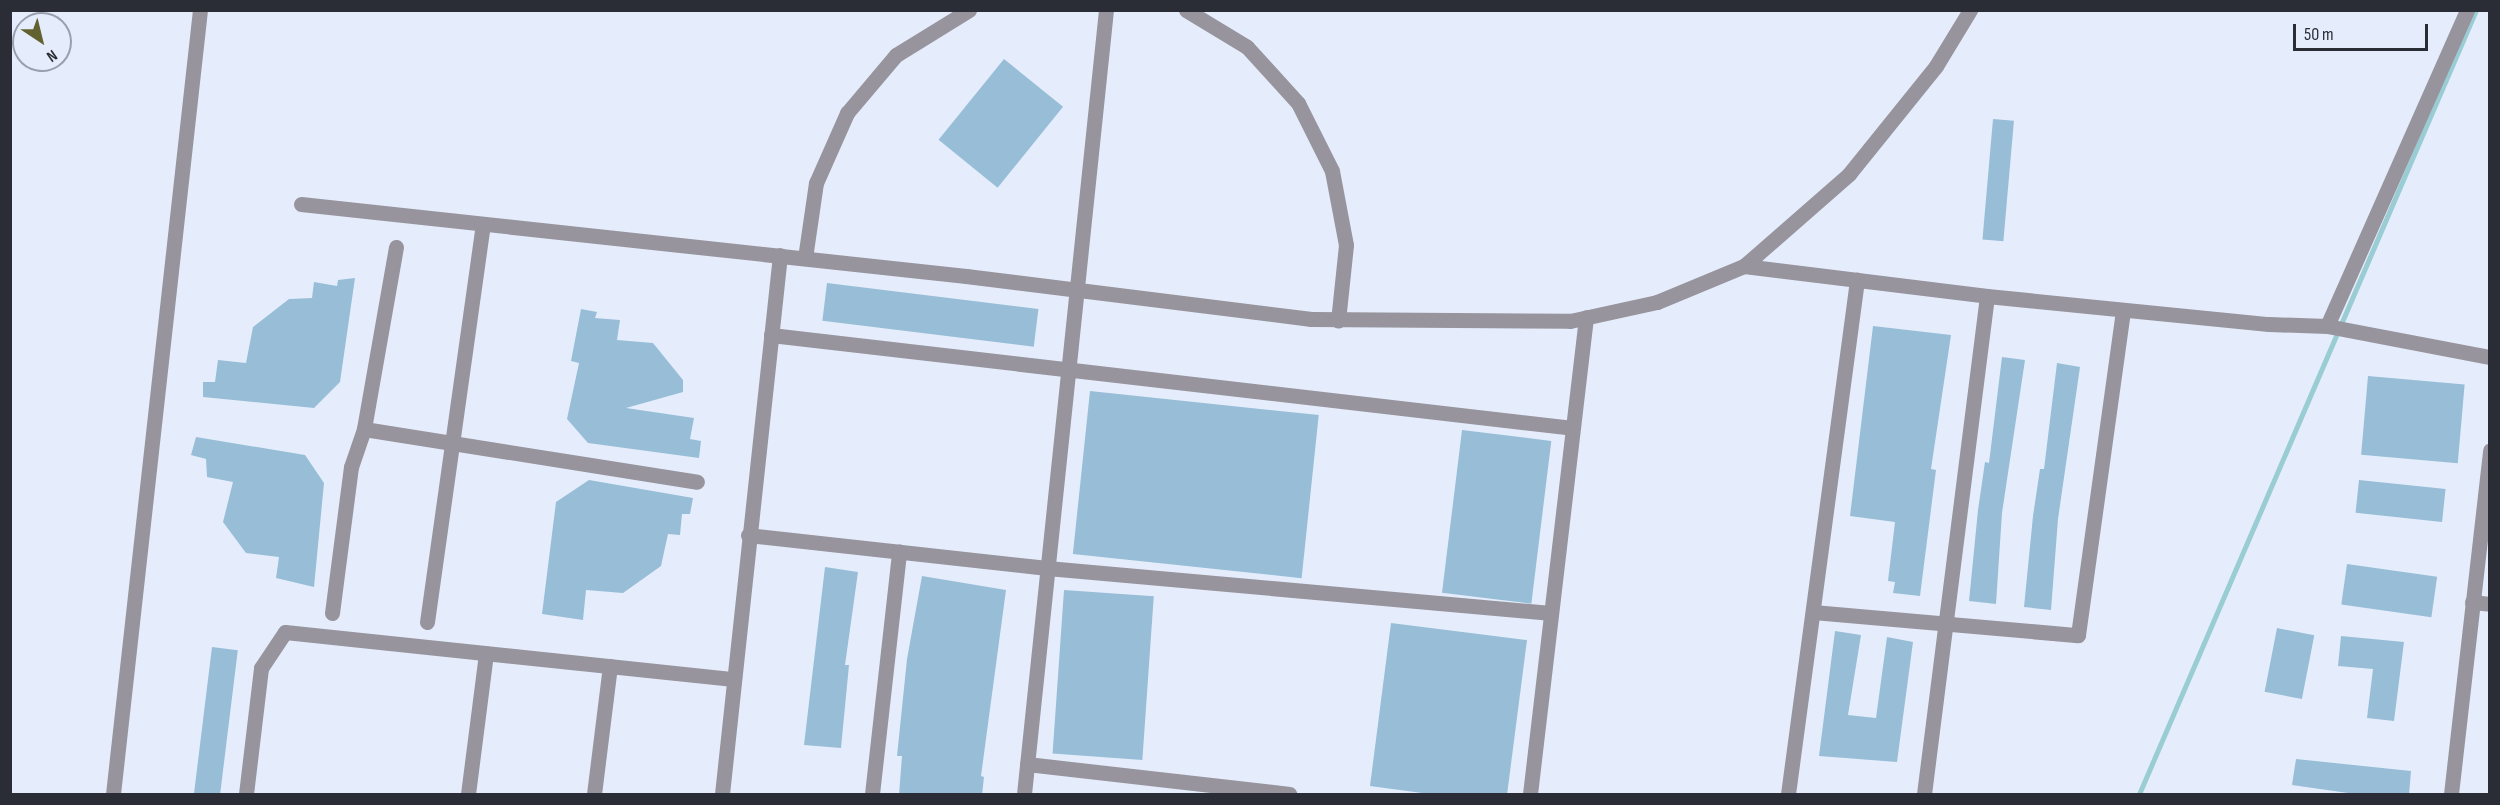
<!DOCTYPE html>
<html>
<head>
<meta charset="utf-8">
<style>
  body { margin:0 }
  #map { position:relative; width:2500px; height:805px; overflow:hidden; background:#e5edfd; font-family:"Sofia Sans Condensed",sans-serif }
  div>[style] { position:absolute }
  .stream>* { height:5px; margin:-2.5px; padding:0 2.5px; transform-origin:2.5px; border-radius:2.5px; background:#99cdd3 }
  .building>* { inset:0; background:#97bed6; transform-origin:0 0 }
  .minor>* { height:15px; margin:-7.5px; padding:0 7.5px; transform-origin:7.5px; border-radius:7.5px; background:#97949d }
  span { translate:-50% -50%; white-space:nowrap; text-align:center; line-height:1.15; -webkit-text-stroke:4.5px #e5edfd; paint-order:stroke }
  .frame { position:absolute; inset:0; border:12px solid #2a2d35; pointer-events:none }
  .north { position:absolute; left:12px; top:12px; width:60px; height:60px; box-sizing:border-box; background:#e5edfd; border:2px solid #9aa0ad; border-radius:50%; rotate:145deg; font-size:16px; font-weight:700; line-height:24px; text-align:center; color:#2a2d35 }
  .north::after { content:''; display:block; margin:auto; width:21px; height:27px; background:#61622f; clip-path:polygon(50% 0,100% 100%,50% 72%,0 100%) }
  .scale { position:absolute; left:2293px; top:24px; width:135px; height:27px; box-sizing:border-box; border:3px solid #2a2d35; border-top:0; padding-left:8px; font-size:18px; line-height:21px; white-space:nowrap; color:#2a2d35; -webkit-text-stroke:4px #e5edfd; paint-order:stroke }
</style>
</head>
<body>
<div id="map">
  <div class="stream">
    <i style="left:2139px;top:794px;width:853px;rotate:-66.74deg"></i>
  </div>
  <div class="building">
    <i style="left:1004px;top:59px;width:76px;height:104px;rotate:39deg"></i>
    <i style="left:1993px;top:119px;width:21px;height:121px;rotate:5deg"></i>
    <i style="clip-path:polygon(355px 278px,340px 382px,314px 408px,203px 397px,203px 382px,215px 382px,218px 360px,246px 363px,253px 327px,289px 299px,312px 298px,314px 282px,337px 286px,338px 280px)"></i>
    <i style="left:827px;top:283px;width:213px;height:38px;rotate:7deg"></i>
    <i style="clip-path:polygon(581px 309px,597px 312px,595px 318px,620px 320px,617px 340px,653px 343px,683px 380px,683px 392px,626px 408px,694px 418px,690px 439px,701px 441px,699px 458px,588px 443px,567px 419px,579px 363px,571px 361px)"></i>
    <i style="clip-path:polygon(1873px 326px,1951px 335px,1931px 469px,1936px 470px,1920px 596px,1893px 593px,1895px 582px,1888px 581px,1895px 522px,1850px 516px)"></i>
    <i style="clip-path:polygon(2002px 357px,2025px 360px,2002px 513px,1996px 604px,1969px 601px,1978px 510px,1985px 462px,1989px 463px)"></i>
    <i style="clip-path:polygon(2057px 363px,2080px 367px,2058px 519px,2051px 610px,2024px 607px,2033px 516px,2040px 469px,2044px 469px)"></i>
    <i style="left:2368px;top:376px;width:97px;height:79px;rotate:5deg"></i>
    <i style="left:1090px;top:391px;width:230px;height:164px;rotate:6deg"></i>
    <i style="left:1462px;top:430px;width:90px;height:164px;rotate:7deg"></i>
    <i style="clip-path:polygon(196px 437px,305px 455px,324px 483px,314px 587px,276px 578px,279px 557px,246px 553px,223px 522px,233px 482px,207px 477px,206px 459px,191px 455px)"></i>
    <i style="clip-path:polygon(589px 480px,693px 498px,690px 514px,682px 514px,680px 535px,668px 534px,661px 566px,623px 593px,586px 590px,583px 620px,542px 614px,556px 502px)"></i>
    <i style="left:2359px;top:480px;width:87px;height:33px;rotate:6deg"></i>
    <i style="left:2347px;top:564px;width:91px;height:41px;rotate:8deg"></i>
    <i style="clip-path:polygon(825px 567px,858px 572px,845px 665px,849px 665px,841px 748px,804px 745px)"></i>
    <i style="clip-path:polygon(922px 576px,1006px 590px,981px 776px,984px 777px,982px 795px,899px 795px,902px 756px,897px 756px,907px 659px)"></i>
    <i style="left:1064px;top:590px;width:90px;height:164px;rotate:4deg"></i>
    <i style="clip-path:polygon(1391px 623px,1527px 640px,1507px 795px,1437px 795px,1370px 786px)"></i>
    <i style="left:2277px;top:628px;width:38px;height:65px;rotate:11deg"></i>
    <i style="clip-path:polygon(1835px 631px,1861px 635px,1848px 715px,1876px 718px,1887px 637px,1913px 642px,1897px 762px,1819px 756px)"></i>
    <i style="clip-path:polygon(2341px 636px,2404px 642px,2394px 721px,2367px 718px,2373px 669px,2338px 666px)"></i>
    <i style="left:212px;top:647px;width:26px;height:149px;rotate:7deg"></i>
    <i style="clip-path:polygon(2296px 759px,2411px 771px,2409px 795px,2362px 795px,2292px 785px)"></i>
  </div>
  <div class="minor">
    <i style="left:1186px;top:10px;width:71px;rotate:31.2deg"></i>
    <i style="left:1247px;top:47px;width:76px;rotate:47.7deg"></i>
    <i style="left:1298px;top:103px;width:76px;rotate:63.4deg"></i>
    <i style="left:1332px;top:171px;width:75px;rotate:79.3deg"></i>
    <i style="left:1346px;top:245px;width:76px;rotate:96deg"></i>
    <i style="left:301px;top:204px;width:669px;rotate:6.18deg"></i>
    <i style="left:966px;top:276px;width:348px;rotate:7.1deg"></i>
    <i style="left:1311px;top:319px;width:259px;rotate:0.4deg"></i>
    <i style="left:1570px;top:321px;width:89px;rotate:-12.3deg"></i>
    <i style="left:1657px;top:302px;width:94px;rotate:-22.5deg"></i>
    <i style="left:1744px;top:266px;width:140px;rotate:-41.2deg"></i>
    <i style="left:1849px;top:174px;width:139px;rotate:-51.1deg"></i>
    <i style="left:1936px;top:66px;width:66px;rotate:-58.7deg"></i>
    <i style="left:396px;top:247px;width:185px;rotate:100deg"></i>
    <i style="left:364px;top:429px;width:337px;rotate:9deg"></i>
    <i style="left:805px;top:258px;width:76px;rotate:-81.7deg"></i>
    <i style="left:816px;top:183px;width:77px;rotate:-66.1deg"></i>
    <i style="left:847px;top:113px;width:76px;rotate:-49.8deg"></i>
    <i style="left:896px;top:55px;width:86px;rotate:-31.7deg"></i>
    <i style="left:1744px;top:266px;width:245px;rotate:7deg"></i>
    <i style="left:1987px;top:296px;width:283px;rotate:5.7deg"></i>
    <i style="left:2269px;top:324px;width:58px;rotate:2deg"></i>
    <i style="left:2327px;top:326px;width:166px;rotate:10.8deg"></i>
    <i style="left:2327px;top:326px;width:346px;rotate:-66.1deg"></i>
    <i style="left:771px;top:335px;width:807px;rotate:6.61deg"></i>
    <i style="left:748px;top:535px;width:301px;rotate:6.3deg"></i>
    <i style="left:1047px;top:568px;width:506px;rotate:5.1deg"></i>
    <i style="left:2472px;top:602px;width:18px;rotate:6deg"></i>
    <i style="left:1813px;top:612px;width:266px;rotate:5deg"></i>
    <i style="left:2078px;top:635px;width:328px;rotate:-82.1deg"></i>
    <i style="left:332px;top:613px;width:147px;rotate:-82.6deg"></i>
    <i style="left:351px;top:467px;width:40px;rotate:-71.1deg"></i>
    <i style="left:427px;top:622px;width:402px;rotate:-82deg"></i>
    <i style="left:1027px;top:764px;width:264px;rotate:6.5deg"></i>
    <i style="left:113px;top:794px;width:789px;rotate:-83.67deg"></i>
    <i style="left:246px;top:794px;width:127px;rotate:-83.2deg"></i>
    <i style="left:261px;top:668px;width:43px;rotate:-56.3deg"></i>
    <i style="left:285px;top:632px;width:451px;rotate:6deg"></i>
    <i style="left:468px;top:794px;width:142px;rotate:-82.7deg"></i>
    <i style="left:594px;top:794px;width:129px;rotate:-82.9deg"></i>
    <i style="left:722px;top:794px;width:542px;rotate:-83.86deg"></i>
    <i style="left:872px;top:794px;width:244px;rotate:-83.6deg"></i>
    <i style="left:1024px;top:794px;width:788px;rotate:-84.03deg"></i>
    <i style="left:1530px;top:794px;width:480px;rotate:-83.3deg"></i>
    <i style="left:1788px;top:794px;width:519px;rotate:-82.35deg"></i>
    <i style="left:1924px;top:794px;width:502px;rotate:-82.79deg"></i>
    <i style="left:2451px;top:794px;width:346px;rotate:-83.5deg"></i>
  </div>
  <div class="frame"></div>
  <div class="north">N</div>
  <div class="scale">50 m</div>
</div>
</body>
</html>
